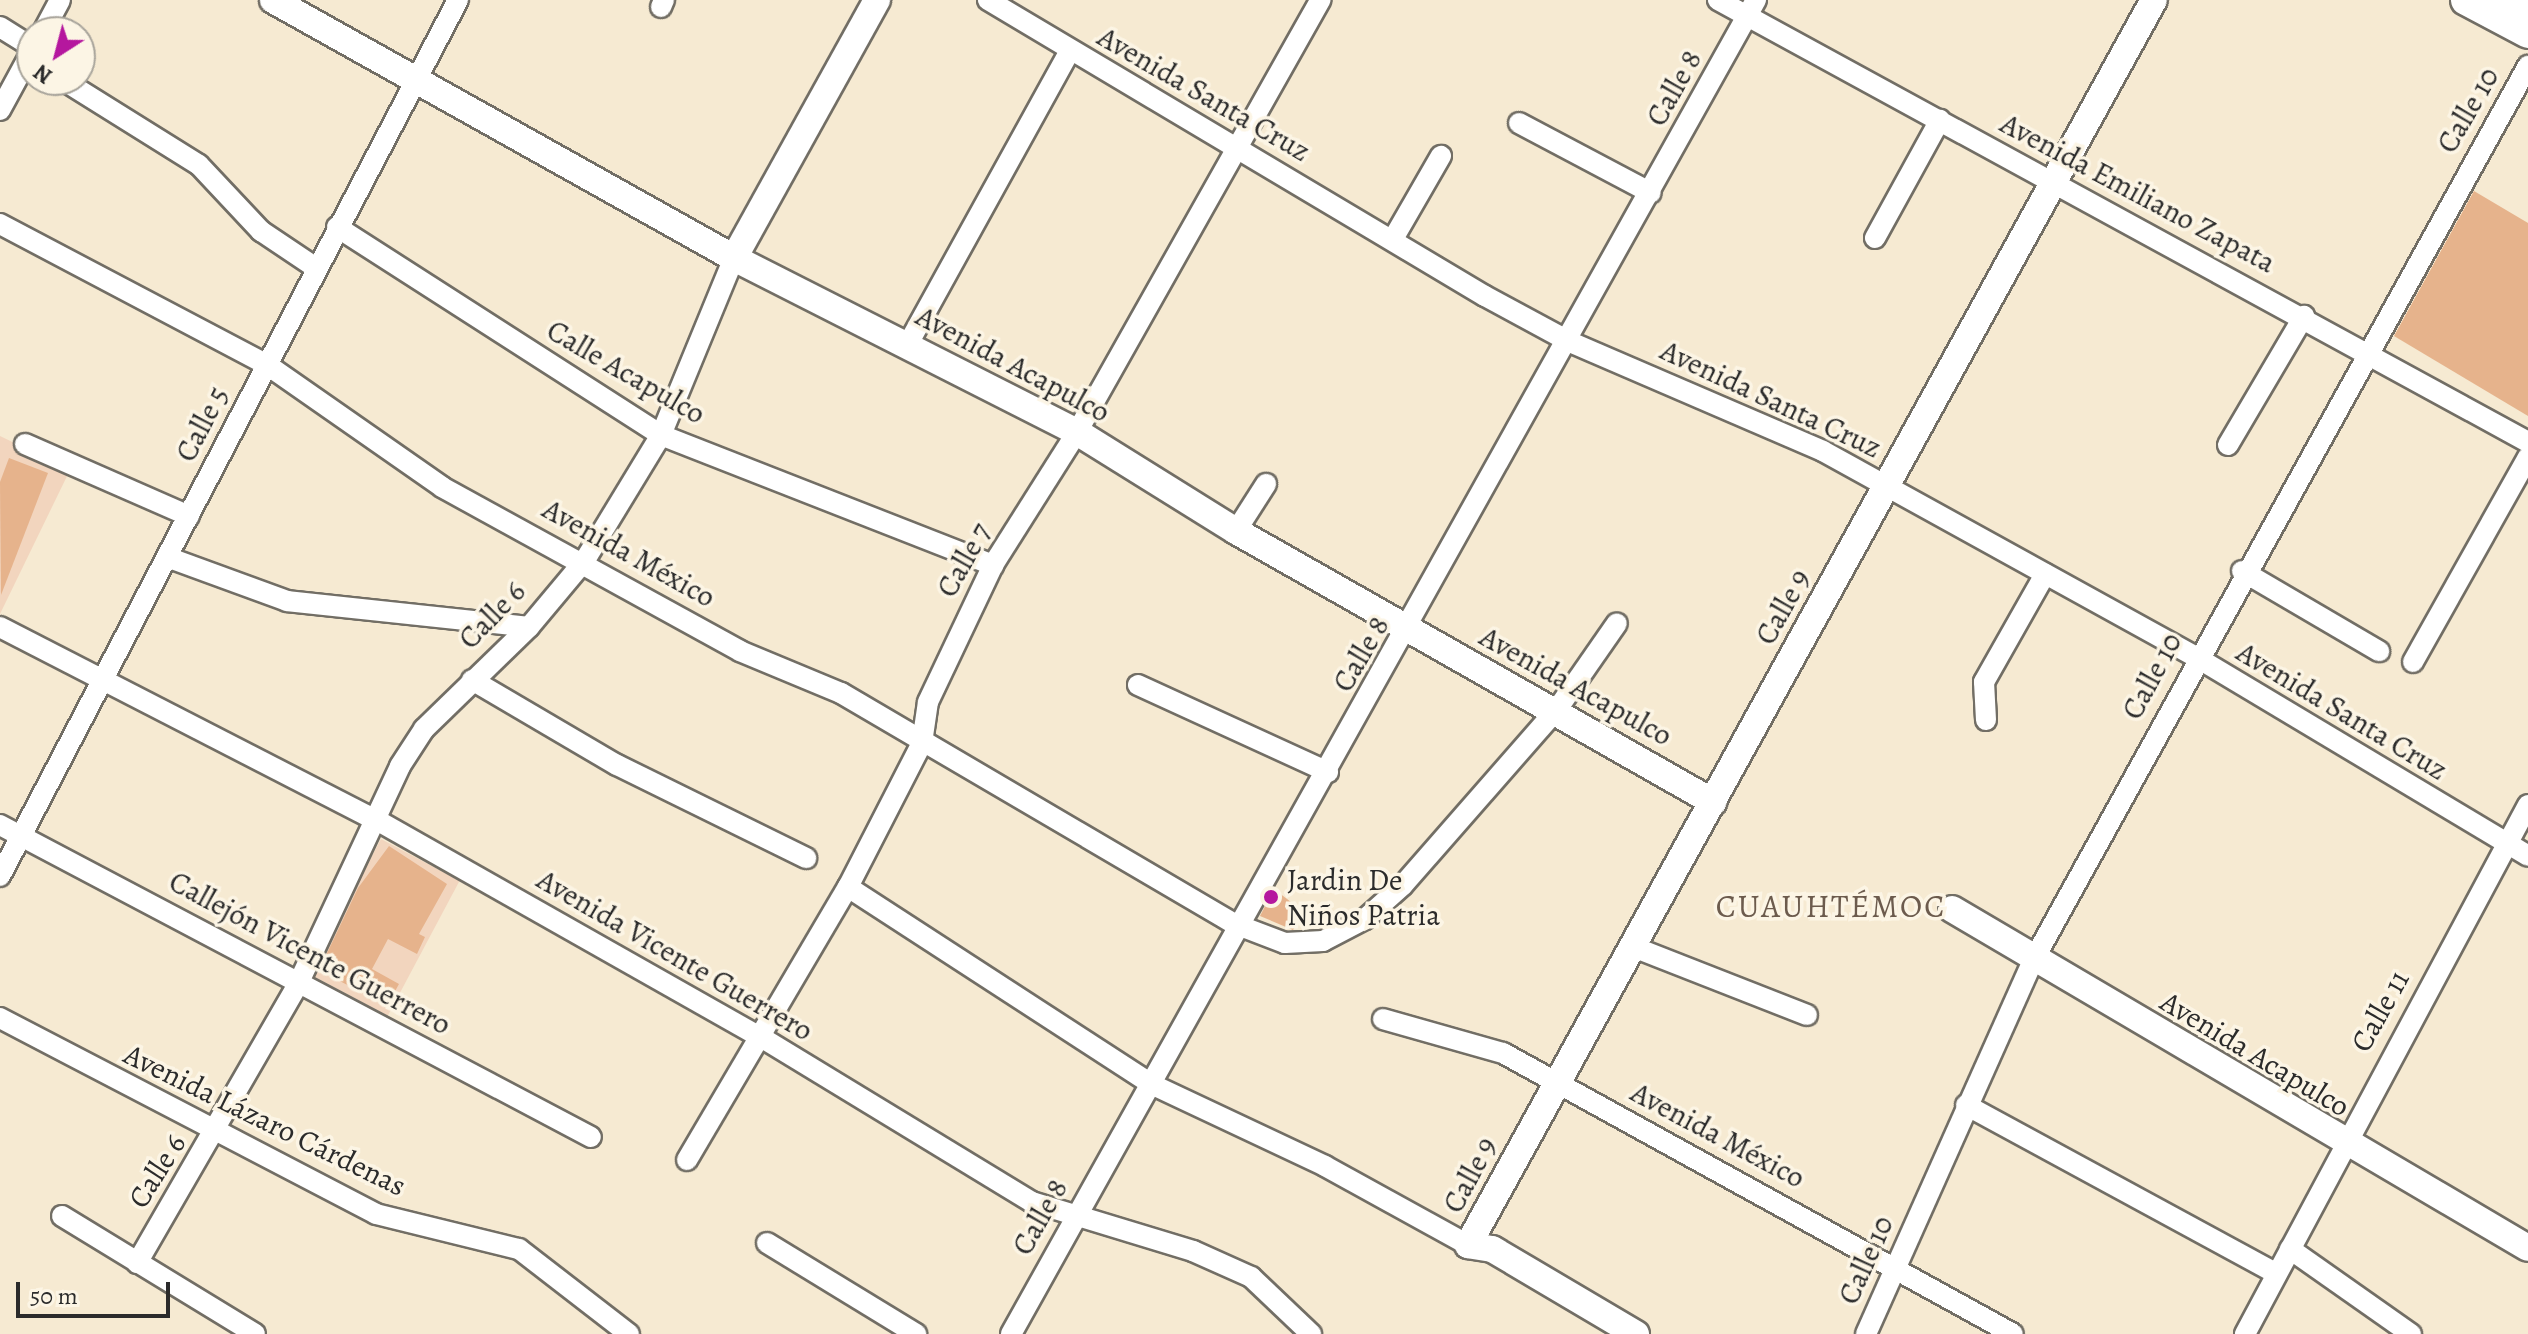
<!DOCTYPE html>
<html>
<head>
<meta charset="utf-8">
<style>
  body { margin:0 }
  #map { position:relative; width:2528px; height:1334px; overflow:hidden; background:#f6ead2; font-family:Alegreya,serif }
  div>[style] { position:absolute }
  .built>* { inset:0; background:#f2d5be; transform-origin:0 0 }
  .building>* { inset:0; background:#e6b38c }
  .roads { filter:drop-shadow(2px 0 #726e65) drop-shadow(-2px 0 #726e65) drop-shadow(0 2px #726e65) drop-shadow(0 -2px #726e65) }
  .minor>* { height:20px; margin:-10px; padding:0 10px; transform-origin:10px; border-radius:10px; background:#fff }
  .tertiary>* { height:26px; margin:-13px; padding:0 13px; transform-origin:13px; border-radius:13px; background:#fff }
  .secondary>* { height:30px; margin:-15px; padding:0 15px; transform-origin:15px; border-radius:15px; background:#fff }
  .dots>* { width:22px; height:22px; translate:-50% -50%; box-sizing:border-box; border:4px solid #fcf5e5; border-radius:50% }
  span { translate:-50% -50%; white-space:nowrap; text-align:center; line-height:1.15; -webkit-text-stroke:7px #fcf5e5; paint-order:stroke }
  .street-label { font-size:30px; color:#2b2b2b }
  .poi-label { font-size:30px; color:#2b2b2b }
  .left { translate:0 -50%; text-align:left }
  .neighbourhood-label { font-size:32px; color:#6c5b4d; letter-spacing:2px }
  .north { position:absolute; left:16px; top:16px; width:80px; height:80px; box-sizing:border-box; background:#fcf5e5; border:2px solid #a8a49b; border-radius:50%; rotate:216deg; font-size:22px; font-weight:700; line-height:32px; text-align:center; color:#2b2b2b }
  .north::after { content:''; display:block; margin:auto; width:28px; height:36px; background:#b5179e; clip-path:polygon(50% 0,100% 100%,50% 72%,0 100%) }
  .scale { position:absolute; left:16px; top:1282px; width:154px; height:36px; box-sizing:border-box; border:4px solid #2b2b2b; border-top:0; padding-left:10px; font-size:24px; line-height:28px; white-space:nowrap; color:#2b2b2b; -webkit-text-stroke:6px #fcf5e5; paint-order:stroke }
</style>
</head>
<body>
<div id="map">
  <div class="built">
    <i style="clip-path:polygon(0 436px,70px 470px,0 614px)"></i>
    <i style="left:381px;top:839px;width:89px;height:153px;rotate:28deg"></i>
  </div>
  <div class="building">
    <i style="clip-path:polygon(2474px 191px,2528px 223px,2528px 416px,2394px 336px)"></i>
    <i style="clip-path:polygon(9px 458px,48px 473px,1px 595px,0 482px)"></i>
    <i style="clip-path:polygon(389px 846px,447px 884px,419px 934px,425px 937px,417px 954px,388px 939px,372px 969px,399px 984px,387px 1006px,319px 970px,358px 888px)"></i>
    <i style="clip-path:polygon(1274px 889px,1304px 912px,1293px 930px,1260px 916px)"></i>
  </div>
  <div class="roads">
    <div class="minor">
      <i style="left:988px;top:0;width:578px;rotate:30.78deg"></i>
      <i style="left:1485px;top:296px;width:97px;rotate:28.4deg"></i>
      <i style="left:1570px;top:342px;width:275px;rotate:23.3deg"></i>
      <i style="left:1823px;top:451px;width:426px;rotate:28.9deg"></i>
      <i style="left:2196px;top:657px;width:387px;rotate:30.9deg"></i>
      <i style="left:1718px;top:0;width:923px;rotate:28.62deg"></i>
      <i style="left:661px;top:7px;width:8px;rotate:-67deg"></i>
      <i style="left:0;top:27px;width:38px;rotate:32deg"></i>
      <i style="left:43px;top:32px;width:36px;rotate:-62deg"></i>
      <i style="left:63px;top:80px;width:160px;rotate:32deg"></i>
      <i style="left:199px;top:165px;width:91px;rotate:46.8deg"></i>
      <i style="left:261px;top:231px;width:66px;rotate:33.9deg"></i>
      <i style="left:0;top:110px;width:67px;rotate:-61.5deg"></i>
      <i style="left:1519px;top:123px;width:149px;rotate:27.9deg"></i>
      <i style="left:0;top:224px;width:301px;rotate:27.8deg"></i>
      <i style="left:266px;top:364px;width:215px;rotate:34.9deg"></i>
      <i style="left:442px;top:487px;width:340px;rotate:28.8deg"></i>
      <i style="left:740px;top:651px;width:109px;rotate:22.6deg"></i>
      <i style="left:841px;top:693px;width:457px;rotate:30.4deg"></i>
      <i style="left:1235px;top:924px;width:53px;rotate:20.8deg"></i>
      <i style="left:1285px;top:943px;width:38px;rotate:-3deg"></i>
      <i style="left:1323px;top:941px;width:47px;rotate:-27.6deg"></i>
      <i style="left:1365px;top:919px;width:51px;rotate:-41.8deg"></i>
      <i style="left:1403px;top:885px;width:235px;rotate:-48.8deg"></i>
      <i style="left:1558px;top:708px;width:103px;rotate:-55.2deg"></i>
      <i style="left:337px;top:227px;width:385px;rotate:32.7deg"></i>
      <i style="left:661px;top:435px;width:357px;rotate:21.4deg"></i>
      <i style="left:1875px;top:238px;width:135px;rotate:-61.2deg"></i>
      <i style="left:1393px;top:239px;width:96px;rotate:-60deg"></i>
      <i style="left:908px;top:344px;width:335px;rotate:-61.1deg"></i>
      <i style="left:25px;top:444px;width:179px;rotate:23.7deg"></i>
      <i style="left:2228px;top:445px;width:150px;rotate:-59.5deg"></i>
      <i style="left:1236px;top:531px;width:56px;rotate:-57.4deg"></i>
      <i style="left:167px;top:557px;width:128px;rotate:20.1deg"></i>
      <i style="left:287px;top:601px;width:243px;rotate:6.1deg"></i>
      <i style="left:2242px;top:571px;width:159px;rotate:30.3deg"></i>
      <i style="left:0;top:627px;width:427px;rotate:27.2deg"></i>
      <i style="left:380px;top:822px;width:435px;rotate:29.5deg"></i>
      <i style="left:759px;top:1036px;width:320px;rotate:31.3deg"></i>
      <i style="left:1032px;top:1202px;width:168px;rotate:16.9deg"></i>
      <i style="left:1193px;top:1251px;width:64px;rotate:24.1deg"></i>
      <i style="left:1251px;top:1277px;width:83px;rotate:43.5deg"></i>
      <i style="left:2413px;top:662px;width:235px;rotate:-60.7deg"></i>
      <i style="left:472px;top:680px;width:168px;rotate:30.4deg"></i>
      <i style="left:617px;top:765px;width:211px;rotate:26.2deg"></i>
      <i style="left:1138px;top:685px;width:209px;rotate:24.6deg"></i>
      <i style="left:1986px;top:720px;width:38px;rotate:-93deg"></i>
      <i style="left:1984px;top:682px;width:124px;rotate:-60.5deg"></i>
      <i style="left:0;top:825px;width:668px;rotate:27.83deg"></i>
      <i style="left:0;top:876px;width:989px;rotate:-62.4deg"></i>
      <i style="left:848px;top:887px;width:361px;rotate:33deg"></i>
      <i style="left:1151px;top:1084px;width:192px;rotate:25.2deg"></i>
      <i style="left:1325px;top:1166px;width:163px;rotate:28.9deg"></i>
      <i style="left:1631px;top:946px;width:189px;rotate:21.4deg"></i>
      <i style="left:0;top:1018px;width:424px;rotate:27.5deg"></i>
      <i style="left:376px;top:1214px;width:147px;rotate:13.8deg"></i>
      <i style="left:519px;top:1249px;width:139px;rotate:37.7deg"></i>
      <i style="left:1383px;top:1019px;width:125px;rotate:15.8deg"></i>
      <i style="left:1503px;top:1053px;width:582px;rotate:28.85deg"></i>
      <i style="left:1966px;top:1105px;width:352px;rotate:28.5deg"></i>
      <i style="left:687px;top:1160px;width:317px;rotate:-59.5deg"></i>
      <i style="left:848px;top:887px;width:162px;rotate:-62.8deg"></i>
      <i style="left:922px;top:743px;width:41px;rotate:-81.7deg"></i>
      <i style="left:928px;top:702px;width:152px;rotate:-64.6deg"></i>
      <i style="left:993px;top:565px;width:157px;rotate:-57.7deg"></i>
      <i style="left:1077px;top:432px;width:496px;rotate:-60.6deg"></i>
      <i style="left:62px;top:1216px;width:226px;rotate:31.4deg"></i>
      <i style="left:767px;top:1243px;width:175px;rotate:31.4deg"></i>
      <i style="left:2290px;top:1249px;width:148px;rotate:35.1deg"></i>
      <i style="left:137px;top:1263px;width:324px;rotate:-60deg"></i>
      <i style="left:299px;top:982px;width:238px;rotate:-64.9deg"></i>
      <i style="left:400px;top:766px;width:44px;rotate:-57deg"></i>
      <i style="left:424px;top:729px;width:146px;rotate:-44.2deg"></i>
      <i style="left:529px;top:627px;width:87px;rotate:-50.1deg"></i>
      <i style="left:585px;top:560px;width:146px;rotate:-58.7deg"></i>
      <i style="left:661px;top:435px;width:191px;rotate:-67.6deg"></i>
      <i style="left:1011px;top:1334px;width:1528px;rotate:-60.82deg"></i>
      <i style="left:1866px;top:1334px;width:411px;rotate:-65.9deg"></i>
      <i style="left:2034px;top:959px;width:1021px;rotate:-61.05deg"></i>
      <i style="left:2245px;top:1334px;width:600px;rotate:-61.85deg"></i>
    </div>
    <div class="tertiary">
      <i style="left:273px;top:0;width:528px;rotate:29.23deg"></i>
      <i style="left:734px;top:258px;width:385px;rotate:26.9deg"></i>
      <i style="left:1077px;top:432px;width:187px;rotate:31.9deg"></i>
      <i style="left:1236px;top:531px;width:549px;rotate:29.6deg"></i>
      <i style="left:734px;top:258px;width:295px;rotate:-61deg"></i>
      <i style="left:1952px;top:909px;width:668px;rotate:30.48deg"></i>
      <i style="left:1636px;top:1334px;width:167px;rotate:-149.4deg"></i>
      <i style="left:1492px;top:1249px;width:24px;rotate:-171deg"></i>
      <i style="left:1468px;top:1245px;width:1421px;rotate:-61.15deg"></i>
    </div>
    <div class="secondary">
      <i style="left:2466px;top:0;width:70px;rotate:28deg"></i>
      <i style="left:2512px;top:0;width:18px;rotate:27deg"></i>
    </div>
  </div>
  <div class="dots">
    <i style="left:1271px;top:897px;background:#b5179e"></i>
  </div>
  <div class="street-label">
    <span style="left:1674px;top:88px;rotate:-61deg">Calle 8</span>
    <span style="left:1204px;top:94px;rotate:30deg">Avenida Santa Cruz</span>
    <span style="left:2468px;top:110px;rotate:-60deg">Calle 10</span>
    <span style="left:2138px;top:193px;rotate:28deg">Avenida Emiliano Zapata</span>
    <span style="left:1013px;top:364px;rotate:28deg">Avenida Acapulco</span>
    <span style="left:626px;top:372px;rotate:30deg">Calle Acapulco</span>
    <span style="left:1771px;top:399px;rotate:25deg">Avenida Santa Cruz</span>
    <span style="left:202px;top:424px;rotate:-63deg">Calle 5</span>
    <span style="left:629px;top:553px;rotate:29deg">Avenida México</span>
    <span style="left:964px;top:560px;rotate:-61deg">Calle 7</span>
    <span style="left:1783px;top:607px;rotate:-61deg">Calle 9</span>
    <span style="left:492px;top:615px;rotate:-46deg">Calle 6</span>
    <span style="left:1361px;top:654px;rotate:-60deg">Calle 8</span>
    <span style="left:2152px;top:676px;rotate:-62deg">Calle 10</span>
    <span style="left:1576px;top:686px;rotate:29deg">Avenida Acapulco</span>
    <span style="left:2342px;top:711px;rotate:31deg">Avenida Santa Cruz</span>
    <span style="left:310px;top:953px;rotate:28deg">Callejón Vicente Guerrero</span>
    <span style="left:675px;top:955px;rotate:30deg">Avenida Vicente Guerrero</span>
    <span style="left:2380px;top:1011px;rotate:-61deg">Calle 11</span>
    <span style="left:2255px;top:1054px;rotate:31deg">Avenida Acapulco</span>
    <span style="left:265px;top:1120px;rotate:26deg">Avenida Lázaro Cárdenas</span>
    <span style="left:1718px;top:1135px;rotate:28deg">Avenida México</span>
    <span style="left:157px;top:1171px;rotate:-58deg">Calle 6</span>
    <span style="left:1470px;top:1175px;rotate:-62deg">Calle 9</span>
    <span style="left:1040px;top:1217px;rotate:-61deg">Calle 8</span>
    <span style="left:1866px;top:1260px;rotate:-66deg">Calle 10</span>
  </div>
  <div class="poi-label">
    <span class="left" style="left:1287px;top:897px">Jardin De<br>Niños Patria</span>
  </div>
  <div class="neighbourhood-label">
    <span style="left:1831px;top:906px">CUAUHTÉMOC</span>
  </div>
  <div class="north">N</div>
  <div class="scale">50 m</div>
</div>
</body>
</html>
